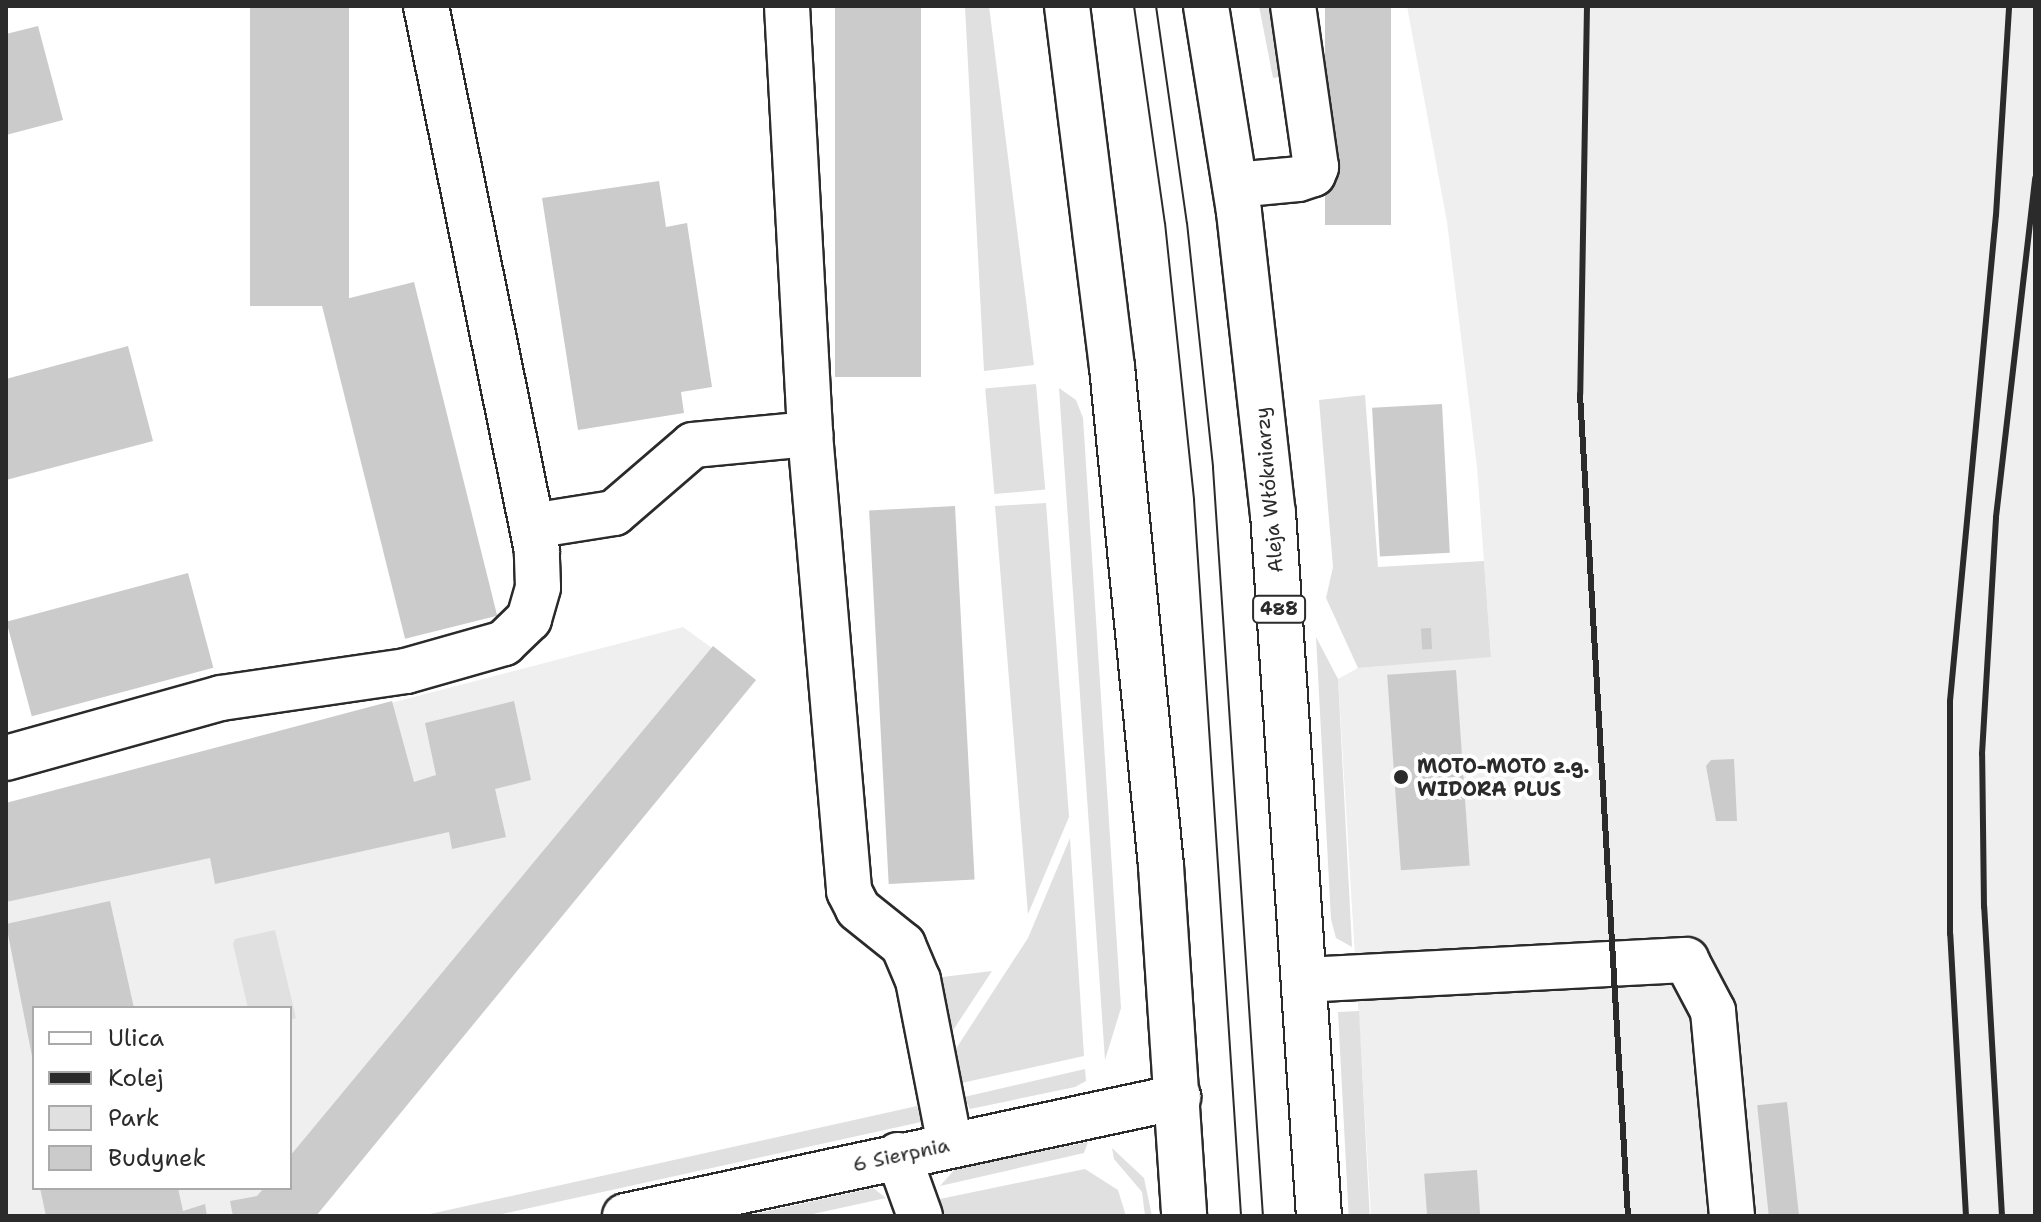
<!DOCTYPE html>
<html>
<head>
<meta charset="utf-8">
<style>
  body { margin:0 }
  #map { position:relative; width:2041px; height:1222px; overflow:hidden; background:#fff; font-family:"Shantell Sans",sans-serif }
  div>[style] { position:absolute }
  .built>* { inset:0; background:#efefef }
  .green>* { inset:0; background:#e0e0e0; transform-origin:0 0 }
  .building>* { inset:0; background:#cbcbcb; transform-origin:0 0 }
  .roads { filter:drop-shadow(2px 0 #2b2b2b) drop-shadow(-2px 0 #2b2b2b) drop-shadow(0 2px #2b2b2b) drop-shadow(0 -2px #2b2b2b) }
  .minor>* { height:44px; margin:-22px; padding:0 22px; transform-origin:22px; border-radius:22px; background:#fff }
  .major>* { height:44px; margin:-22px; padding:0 22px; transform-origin:22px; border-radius:22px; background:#fff }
  .tram>* { height:2px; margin:-1px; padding:0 1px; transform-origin:1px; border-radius:1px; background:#2b2b2b }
  .rail>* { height:6px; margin:-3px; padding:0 3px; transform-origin:3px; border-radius:3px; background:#2b2b2b }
  .dots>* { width:22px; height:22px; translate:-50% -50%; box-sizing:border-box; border:4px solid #fff; border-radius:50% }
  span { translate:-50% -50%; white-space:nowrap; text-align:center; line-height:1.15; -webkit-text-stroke:8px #fff; paint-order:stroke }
  .shield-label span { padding:2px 6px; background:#fff; border:2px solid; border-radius:6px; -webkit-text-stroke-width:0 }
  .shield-label { font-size:18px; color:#2b2b2b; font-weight:700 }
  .street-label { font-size:20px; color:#2b2b2b }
  .poi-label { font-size:20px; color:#2b2b2b; font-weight:700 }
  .left { translate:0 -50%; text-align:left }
  .frame { position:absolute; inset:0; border:8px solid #2b2b2b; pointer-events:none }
  .legend { position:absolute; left:32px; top:1006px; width:260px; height:184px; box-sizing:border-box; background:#fff; border:2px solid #aaa; margin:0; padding:10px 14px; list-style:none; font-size:24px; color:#2b2b2b }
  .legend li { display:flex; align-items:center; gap:16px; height:40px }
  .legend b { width:40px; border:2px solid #aaa }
</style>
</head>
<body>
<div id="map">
  <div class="built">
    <i style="clip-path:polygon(1407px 6px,2035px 6px,2035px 1216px,1371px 1216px,1338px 679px,1358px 668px,1491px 656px,1477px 467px,1447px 222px)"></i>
    <i style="clip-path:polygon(evenodd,683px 627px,756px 680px,316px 1216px,6px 1216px,6px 803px,683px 627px,34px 1008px,290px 1008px,290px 1188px,34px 1188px,34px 1008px)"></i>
  </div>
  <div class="green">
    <i style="clip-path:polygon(965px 6px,989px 6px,1034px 365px,984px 371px)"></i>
    <i style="clip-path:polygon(1259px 6px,1276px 6px,1287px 76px,1273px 78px)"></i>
    <i style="left:1036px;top:384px;width:106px;height:51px;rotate:85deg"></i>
    <i style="clip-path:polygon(1059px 388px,1076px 400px,1083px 418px,1121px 1008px,1105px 1060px)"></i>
    <i style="clip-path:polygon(1365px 395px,1378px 567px,1484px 561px,1491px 657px,1358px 668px,1326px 598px,1333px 567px,1319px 400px)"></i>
    <i style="clip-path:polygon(1046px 503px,1069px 817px,1028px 914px,995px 506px)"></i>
    <i style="clip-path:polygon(1316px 637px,1338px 679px,1352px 947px,1336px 938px,1331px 919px)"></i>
    <i style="clip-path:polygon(1070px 838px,1084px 1056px,957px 1084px,946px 1064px,1028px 938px)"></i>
    <i style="clip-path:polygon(275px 930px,296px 1018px,290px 1020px,290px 1008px,248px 1008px,233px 944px,235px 939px)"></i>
    <i style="clip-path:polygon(992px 971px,942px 1047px,934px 978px)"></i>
    <i style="left:1359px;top:1011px;width:205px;height:21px;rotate:87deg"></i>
    <i style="clip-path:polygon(1085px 1069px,1086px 1081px,1075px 1087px,970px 1109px,964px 1097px)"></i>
    <i style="clip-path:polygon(917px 1106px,921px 1122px,493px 1216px,421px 1216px)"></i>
    <i style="clip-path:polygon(1088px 1142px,1084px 1153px,940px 1186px,955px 1169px)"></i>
    <i style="clip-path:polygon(1112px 1148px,1144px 1178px,1152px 1216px,1145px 1216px,1142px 1192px,1114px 1159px)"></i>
    <i style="clip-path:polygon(1085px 1169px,1118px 1190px,1126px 1216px,940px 1216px,935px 1200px)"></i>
    <i style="clip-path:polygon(873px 1188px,886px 1198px,804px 1216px,745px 1216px)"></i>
  </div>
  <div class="building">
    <i style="left:250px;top:6px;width:99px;height:300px"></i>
    <i style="left:835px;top:6px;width:86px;height:371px"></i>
    <i style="left:1325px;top:6px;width:66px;height:219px"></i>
    <i style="clip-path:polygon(38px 26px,63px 120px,6px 135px,6px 34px)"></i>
    <i style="clip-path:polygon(659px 181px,666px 227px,687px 223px,712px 387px,681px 392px,684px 413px,578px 430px,542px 198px)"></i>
    <i style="left:414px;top:282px;width:344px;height:95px;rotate:76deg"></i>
    <i style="clip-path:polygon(128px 346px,153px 441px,6px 480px,6px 379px)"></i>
    <i style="left:1442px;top:404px;width:149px;height:70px;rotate:87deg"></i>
    <i style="left:955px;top:506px;width:374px;height:86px;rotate:87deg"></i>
    <i style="left:188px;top:573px;width:98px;height:188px;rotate:75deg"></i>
    <i style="left:1431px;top:628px;width:21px;height:10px;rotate:87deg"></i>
    <i style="clip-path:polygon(713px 646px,756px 680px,316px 1216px,233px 1216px,230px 1201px,257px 1196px,264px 1188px,290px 1188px,290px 1156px)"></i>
    <i style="left:1456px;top:670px;width:196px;height:69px;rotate:86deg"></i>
    <i style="clip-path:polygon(392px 701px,414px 782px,436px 775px,425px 723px,514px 701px,531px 780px,495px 789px,506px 837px,452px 849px,449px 832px,215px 884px,210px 858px,6px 902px,6px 803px)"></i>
    <i style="clip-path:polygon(1734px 759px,1737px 821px,1716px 821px,1706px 766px,1711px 760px)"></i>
    <i style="clip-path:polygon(110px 901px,134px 1008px,34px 1008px,33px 1061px,6px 924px)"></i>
    <i style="left:1787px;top:1102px;width:115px;height:30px;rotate:84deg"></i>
    <i style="left:1477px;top:1170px;width:46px;height:53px;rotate:86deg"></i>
    <i style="clip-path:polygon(40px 1188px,178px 1188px,183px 1211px,205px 1204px,207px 1216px,46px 1216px)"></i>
  </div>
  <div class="roads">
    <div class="minor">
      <i style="left:787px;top:6px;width:429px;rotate:86.9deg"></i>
      <i style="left:810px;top:434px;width:459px;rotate:85.1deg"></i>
      <i style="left:849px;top:891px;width:20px;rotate:63deg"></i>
      <i style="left:858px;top:909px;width:58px;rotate:38.7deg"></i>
      <i style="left:903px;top:945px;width:38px;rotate:67deg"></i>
      <i style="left:918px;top:980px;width:168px;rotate:79deg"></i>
      <i style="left:1235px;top:185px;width:63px;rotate:-5.4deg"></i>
      <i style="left:1298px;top:179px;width:16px;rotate:-18deg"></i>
      <i style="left:1313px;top:174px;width:8px;rotate:-67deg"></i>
      <i style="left:1316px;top:167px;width:163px;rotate:-98.1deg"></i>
      <i style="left:532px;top:526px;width:83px;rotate:-9deg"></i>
      <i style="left:614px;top:513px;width:104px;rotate:-40.7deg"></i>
      <i style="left:693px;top:445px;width:118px;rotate:-5.4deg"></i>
      <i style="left:6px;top:758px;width:223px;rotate:-15.6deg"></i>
      <i style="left:221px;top:698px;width:187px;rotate:-8.3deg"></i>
      <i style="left:406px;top:671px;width:102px;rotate:-15.9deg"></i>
      <i style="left:504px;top:643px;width:35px;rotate:-44deg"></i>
      <i style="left:529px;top:619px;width:33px;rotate:-74deg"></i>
      <i style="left:538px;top:587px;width:36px;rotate:-92deg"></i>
      <i style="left:537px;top:551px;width:556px;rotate:-101.51deg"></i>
      <i style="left:1304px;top:980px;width:383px;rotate:-3deg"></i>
      <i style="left:1686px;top:960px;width:58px;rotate:62.1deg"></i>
      <i style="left:1713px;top:1011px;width:206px;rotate:84.7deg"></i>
      <i style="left:898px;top:1155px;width:65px;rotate:70.2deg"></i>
      <i style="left:625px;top:1216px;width:566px;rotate:-12.14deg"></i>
    </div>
    <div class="major">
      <i style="left:1067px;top:6px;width:364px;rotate:82.9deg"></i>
      <i style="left:1112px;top:367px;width:501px;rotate:84.39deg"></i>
      <i style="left:1161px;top:866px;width:351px;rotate:86.2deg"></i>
      <i style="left:1206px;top:6px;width:209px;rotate:80.9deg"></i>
      <i style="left:1239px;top:212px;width:303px;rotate:83.6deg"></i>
      <i style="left:1273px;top:513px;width:705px;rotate:86.26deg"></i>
    </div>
  </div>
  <div class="tram">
    <i style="left:1134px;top:6px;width:219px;rotate:81.9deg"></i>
    <i style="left:1165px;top:223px;width:279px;rotate:84deg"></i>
    <i style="left:1194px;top:500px;width:718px;rotate:86.24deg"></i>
    <i style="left:1156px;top:6px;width:219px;rotate:81.9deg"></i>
    <i style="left:1187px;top:223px;width:246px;rotate:83.9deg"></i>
    <i style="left:1213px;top:468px;width:750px;rotate:86.18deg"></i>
  </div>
  <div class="rail">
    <i style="left:1587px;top:6px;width:388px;rotate:91deg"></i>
    <i style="left:1580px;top:394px;width:823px;rotate:86.66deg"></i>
    <i style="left:1966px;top:1216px;width:282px;rotate:-93.2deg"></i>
    <i style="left:1950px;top:934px;width:233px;rotate:-90deg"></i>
    <i style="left:1950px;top:701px;width:488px;rotate:-84.6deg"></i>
    <i style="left:1996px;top:215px;width:209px;rotate:-86.4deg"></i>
    <i style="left:2002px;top:1216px;width:310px;rotate:-93.3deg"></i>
    <i style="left:1984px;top:907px;width:153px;rotate:-90.7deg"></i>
    <i style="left:1982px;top:754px;width:237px;rotate:-86.6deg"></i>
    <i style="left:1996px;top:517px;width:341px;rotate:-83.4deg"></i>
  </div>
  <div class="dots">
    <i style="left:1401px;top:777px;background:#2b2b2b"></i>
  </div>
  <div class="shield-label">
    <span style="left:1279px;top:609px">488</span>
  </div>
  <div class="street-label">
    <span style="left:1269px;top:490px;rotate:-95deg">Aleja Włókniarzy</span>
    <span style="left:901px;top:1155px;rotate:-12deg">6 Sierpnia</span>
  </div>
  <div class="poi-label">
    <span class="left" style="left:1417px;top:778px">MOTO-MOTO z.g.<br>WIDORA PLUS</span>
  </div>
  <div class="frame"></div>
  <ul class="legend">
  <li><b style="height:10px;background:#fff"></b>Ulica</li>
  <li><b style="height:10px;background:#2b2b2b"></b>Kolej</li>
  <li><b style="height:22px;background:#e0e0e0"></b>Park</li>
  <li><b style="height:22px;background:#cbcbcb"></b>Budynek</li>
  </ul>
</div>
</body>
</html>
